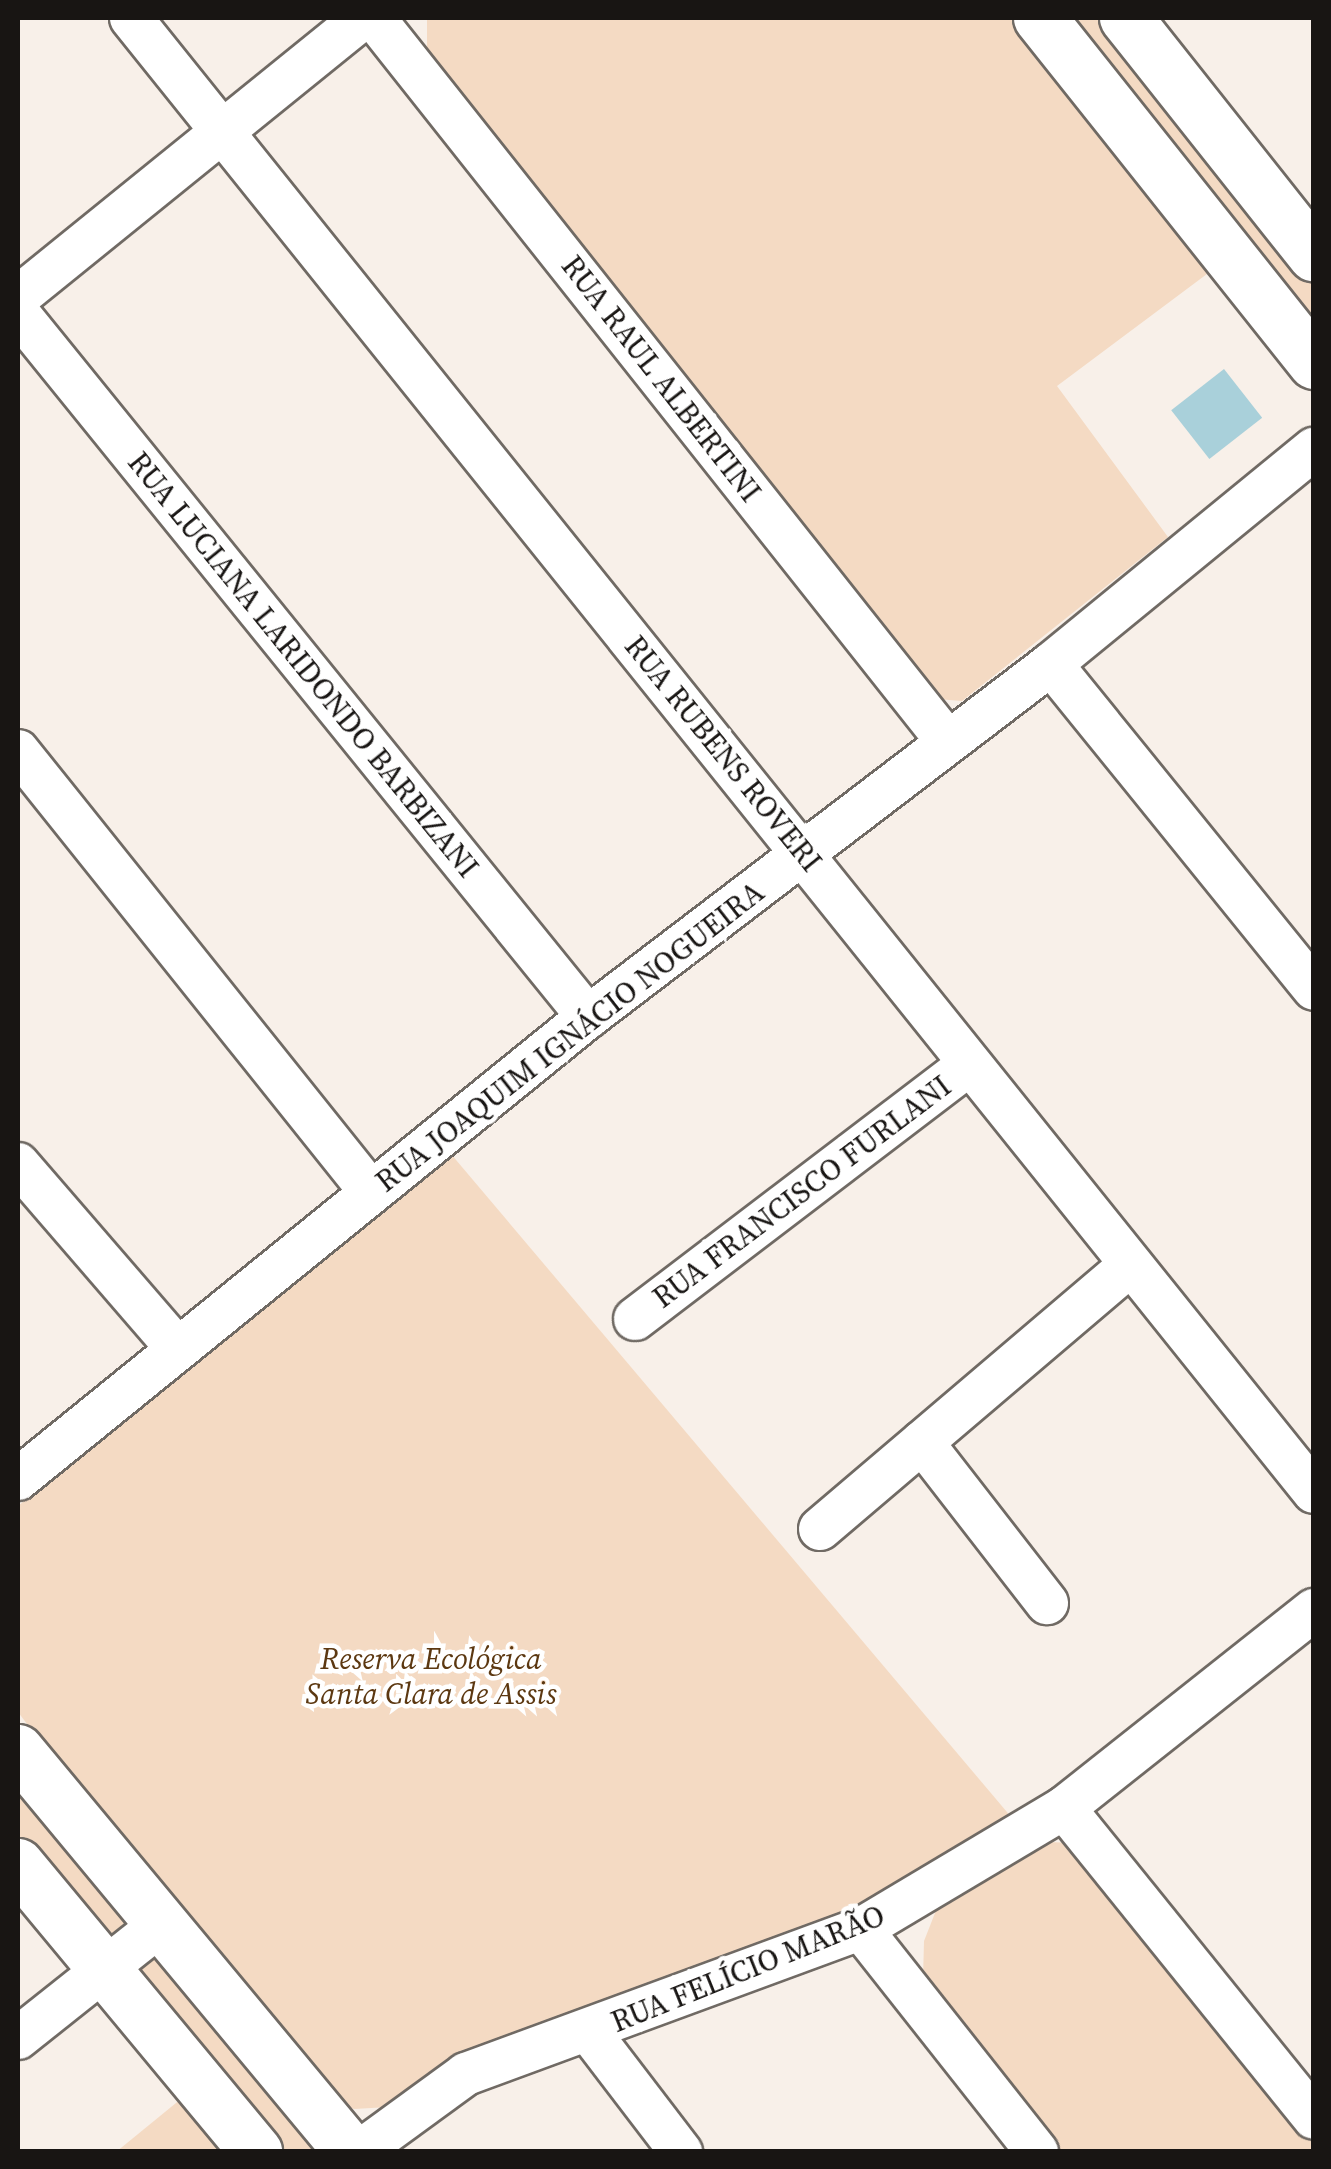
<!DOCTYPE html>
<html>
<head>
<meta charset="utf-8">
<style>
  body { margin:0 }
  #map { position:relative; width:1331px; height:2169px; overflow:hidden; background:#f8f0e9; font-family:"Source Serif 4",serif }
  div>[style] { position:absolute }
  .green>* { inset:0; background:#f4dac3 }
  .water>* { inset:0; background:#a9d0da; transform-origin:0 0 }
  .roads { filter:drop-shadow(2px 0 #706a64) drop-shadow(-2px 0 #706a64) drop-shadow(0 2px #706a64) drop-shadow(0 -2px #706a64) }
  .minor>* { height:42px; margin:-21px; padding:0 21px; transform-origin:21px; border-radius:21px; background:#fff }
  .tertiary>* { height:52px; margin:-26px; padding:0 26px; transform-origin:26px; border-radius:26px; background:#fff }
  span { translate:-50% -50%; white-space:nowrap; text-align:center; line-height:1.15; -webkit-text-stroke:9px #fff; paint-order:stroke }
  .street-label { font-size:30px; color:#181513 }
  .park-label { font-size:30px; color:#5c3811; font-style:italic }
  .frame { position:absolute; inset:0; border:20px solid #181513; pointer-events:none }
</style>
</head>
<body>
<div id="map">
  <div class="green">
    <i style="clip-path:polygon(427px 18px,1016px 18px,1215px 268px,1057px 386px,1168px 537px,962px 701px,937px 699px,427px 52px)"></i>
    <i style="clip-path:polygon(1060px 18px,1103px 18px,1313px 286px,1313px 341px)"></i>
    <i style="clip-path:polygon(451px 1154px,1012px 1818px,853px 1913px,389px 2107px,354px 2109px,322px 2094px,171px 1916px,18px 1712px,18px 1506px)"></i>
    <i style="clip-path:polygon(18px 1775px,131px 1925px,115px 1945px,18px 1844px)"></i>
    <i style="clip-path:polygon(1047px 1842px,1075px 1843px,1313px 2139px,1313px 2151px,1060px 2151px,923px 1979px,924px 1941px,937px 1908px)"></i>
    <i style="clip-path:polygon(157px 1957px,318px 2148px,316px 2151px,273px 2151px,134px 1970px)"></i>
    <i style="clip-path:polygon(187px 2094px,235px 2152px,116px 2152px)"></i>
  </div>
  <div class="water">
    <i style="left:1224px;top:369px;width:62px;height:67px;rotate:52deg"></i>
  </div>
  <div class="roads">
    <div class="minor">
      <i style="left:131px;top:18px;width:1890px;rotate:51.25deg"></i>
      <i style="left:374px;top:18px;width:923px;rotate:51.6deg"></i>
      <i style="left:18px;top:297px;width:444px;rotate:-39deg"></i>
      <i style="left:18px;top:313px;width:906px;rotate:51deg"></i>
      <i style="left:1051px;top:664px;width:418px;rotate:51deg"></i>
      <i style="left:18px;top:751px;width:563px;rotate:51.34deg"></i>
      <i style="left:18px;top:1164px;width:242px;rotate:49.2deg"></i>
      <i style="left:635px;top:1319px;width:419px;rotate:-37.3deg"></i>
      <i style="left:922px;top:1442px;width:204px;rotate:52.2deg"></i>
      <i style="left:18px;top:1479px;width:734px;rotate:-39.03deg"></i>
      <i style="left:588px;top:1017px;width:582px;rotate:-37.32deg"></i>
      <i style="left:1051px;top:664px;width:340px;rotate:-39.3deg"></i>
      <i style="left:820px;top:1529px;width:403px;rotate:-40.4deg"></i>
      <i style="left:1064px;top:1808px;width:398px;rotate:51.1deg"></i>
      <i style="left:861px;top:1929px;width:284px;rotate:51.7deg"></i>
      <i style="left:590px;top:2033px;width:150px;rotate:52.6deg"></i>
      <i style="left:18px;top:2038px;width:180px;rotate:-38.5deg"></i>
      <i style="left:359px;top:2152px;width:132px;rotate:-36.1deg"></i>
      <i style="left:466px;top:2074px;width:421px;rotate:-20.2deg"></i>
      <i style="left:861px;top:1929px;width:236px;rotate:-30.8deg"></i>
      <i style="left:1064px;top:1808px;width:319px;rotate:-38.4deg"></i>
    </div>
    <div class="tertiary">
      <i style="left:1040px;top:18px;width:441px;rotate:51.5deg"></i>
      <i style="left:1126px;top:18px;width:303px;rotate:51.6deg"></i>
      <i style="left:18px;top:1751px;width:521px;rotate:50.29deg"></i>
      <i style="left:18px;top:1865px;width:373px;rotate:50.3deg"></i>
    </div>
  </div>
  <div class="street-label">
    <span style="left:661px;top:379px;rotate:52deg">RUA RAUL ALBERTINI</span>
    <span style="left:303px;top:665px;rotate:51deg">RUA LUCIANA LARIDONDO BARBIZANI</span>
    <span style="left:723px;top:754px;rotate:51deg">RUA RUBENS ROVERI</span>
    <span style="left:570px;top:1037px;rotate:-38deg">RUA JOAQUIM IGNÁCIO NOGUEIRA</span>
    <span style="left:802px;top:1192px;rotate:-37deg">RUA FRANCISCO FURLANI</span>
    <span style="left:748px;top:1969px;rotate:-22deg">RUA FELÍCIO MARÃO</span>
  </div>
  <div class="park-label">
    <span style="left:431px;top:1676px">Reserva Ecológica<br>Santa Clara de Assis</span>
  </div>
  <div class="frame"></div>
</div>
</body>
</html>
